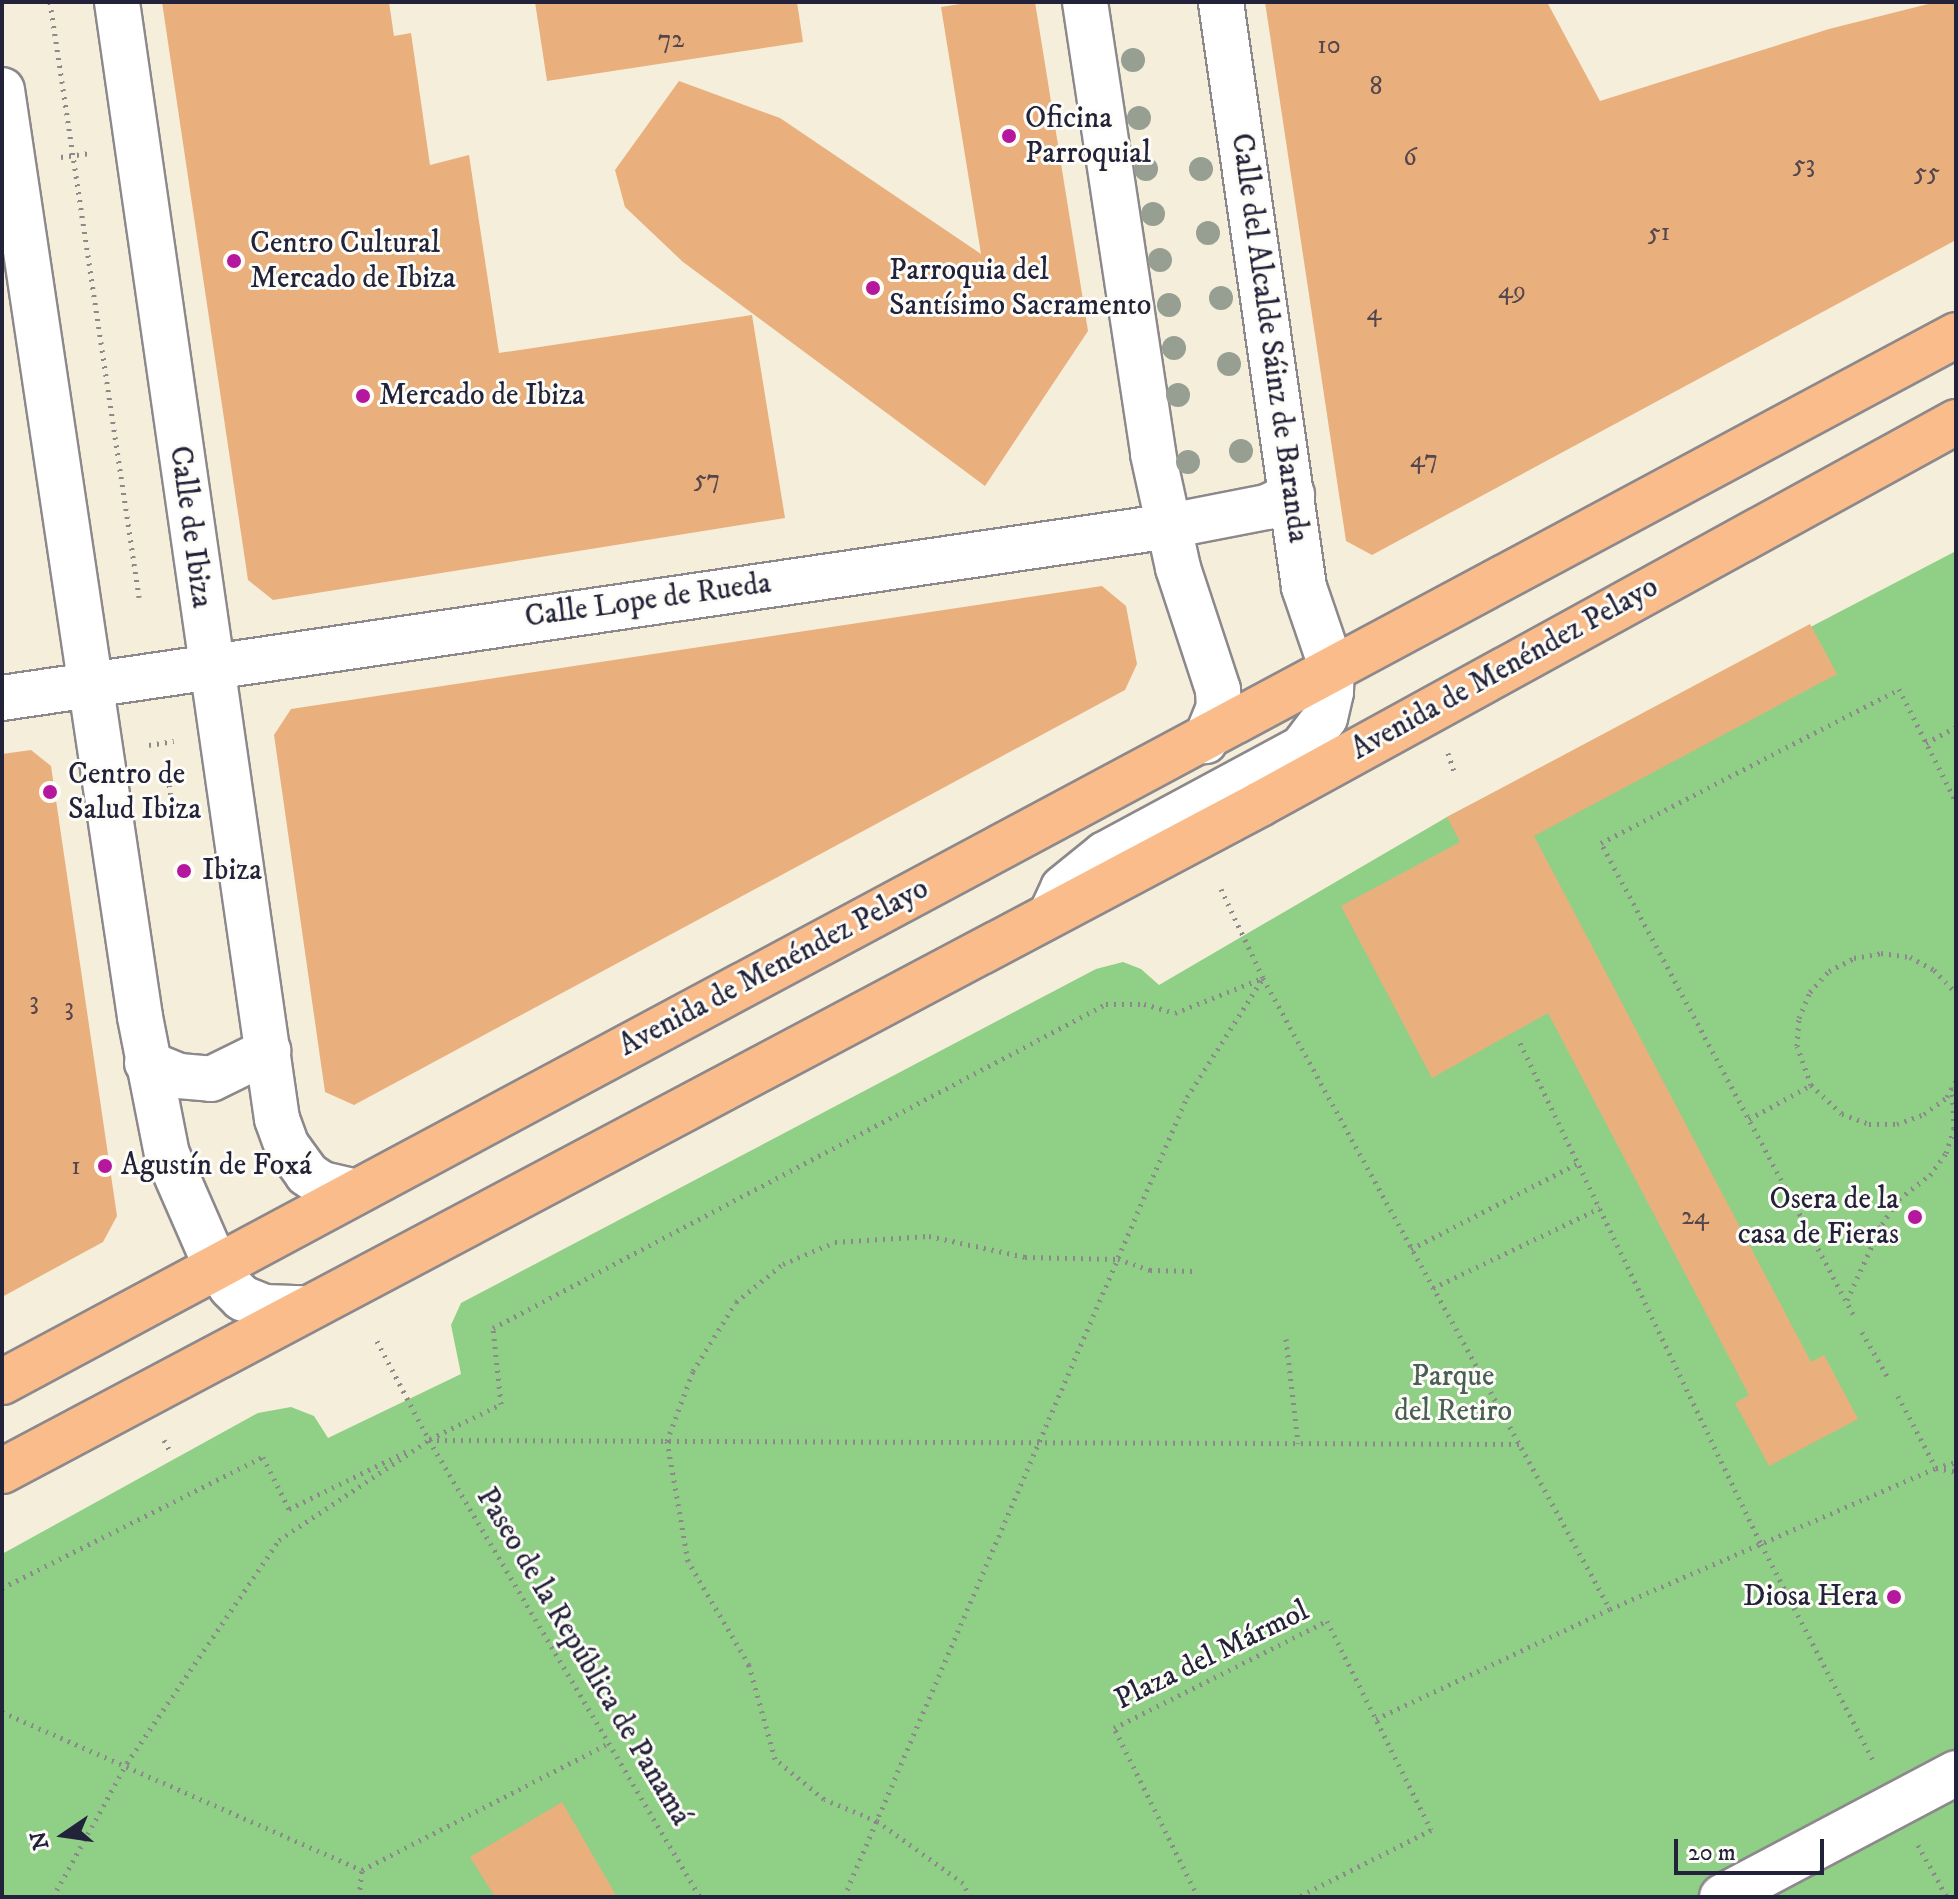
<!DOCTYPE html>
<html>
<head>
<meta charset="utf-8">
<style>
  body { margin:0 }
  #map { position:relative; width:1958px; height:1899px; overflow:hidden; background:#f5eedb; font-family:"IM FELL DW Pica",serif }
  div>[style] { position:absolute }
  .green>* { inset:0; background:#8fcf86 }
  .building>* { inset:0; background:#e9b07e }
  .path>* { height:5px; margin-top:-2.5px; transform-origin:0; background:repeating-linear-gradient(90deg,#8c888b 0 2px,transparent 0 8px) }
  .roads { filter:drop-shadow(2px 0 #8c888b) drop-shadow(-2px 0 #8c888b) drop-shadow(0 2px #8c888b) drop-shadow(0 -2px #8c888b) }
  .minor>* { height:44px; margin:-22px; padding:0 22px; transform-origin:22px; border-radius:22px; background:#fff }
  .major>* { height:44px; margin:-22px; padding:0 22px; transform-origin:22px; border-radius:22px; background:#f9bc8a }
  .trees>* { width:24px; height:24px; margin:-12px; border-radius:50%; background:#969f91 }
  .dots>* { width:22px; height:22px; translate:-50% -50%; box-sizing:border-box; border:4px solid #fdfcf7; border-radius:50% }
  span { translate:-50% -50%; white-space:nowrap; text-align:center; line-height:1.15; -webkit-text-stroke:6px #fdfcf7; paint-order:stroke }
  .number-label { font-size:26px; color:#54464c }
  .number-label span { -webkit-text-stroke-width:0 }
  .poi-label { font-size:30px; color:#22223b }
  .left { translate:0 -50%; text-align:left }
  .right { translate:-100% -50%; text-align:right }
  .street-label { font-size:30px; color:#22223b }
  .park-label { font-size:30px; color:#485f55 }
  .frame { position:absolute; inset:0; border:4px solid #22223b; pointer-events:none }
  .north { position:absolute; left:24px; top:1795px; width:80px; height:80px; -webkit-text-stroke:6px #fdfcf7; paint-order:stroke; rotate:257deg; font-size:22px; font-weight:700; line-height:32px; text-align:center; color:#22223b }
  .north::after { content:''; display:block; margin:auto; width:28px; height:36px; background:#22223b; clip-path:polygon(50% 0,100% 100%,50% 72%,0 100%) }
  .scale { position:absolute; left:1674px; top:1839px; width:150px; height:36px; box-sizing:border-box; border:4px solid #22223b; border-top:0; padding-left:10px; font-size:24px; line-height:28px; white-space:nowrap; color:#22223b; -webkit-text-stroke:6px #fdfcf7; paint-order:stroke }
</style>
</head>
<body>
<div id="map">
  <div class="green">
    <i style="clip-path:polygon(1956px 551px,1956px 1897px,2px 1897px,2px 1554px,258px 1413px,291px 1407px,314px 1416px,328px 1438px,461px 1374px,451px 1325px,461px 1303px,1096px 969px,1123px 962px,1141px 969px,1159px 985px,1447px 817px)"></i>
  </div>
  <div class="building">
    <i style="clip-path:polygon(162px 2px,389px 2px,394px 36px,411px 33px,430px 165px,469px 155px,499px 353px,752px 315px,785px 518px,273px 600px,248px 580px)"></i>
    <i style="clip-path:polygon(535px 2px,797px 2px,803px 42px,547px 81px)"></i>
    <i style="clip-path:polygon(973px 2px,1035px 2px,1088px 331px,985px 486px,683px 262px,625px 207px,615px 170px,679px 81px,780px 118px,981px 254px,941px 7px)"></i>
    <i style="clip-path:polygon(1265px 2px,1547px 2px,1600px 101px,1829px 29px,1936px 2px,1956px 2px,1956px 240px,1372px 555px,1346px 541px)"></i>
    <i style="clip-path:polygon(1102px 586px,1126px 606px,1137px 664px,1125px 690px,354px 1105px,325px 1092px,274px 735px,291px 709px)"></i>
    <i style="clip-path:polygon(1810px 624px,1837px 674px,1534px 836px,1811px 1362px,1824px 1355px,1858px 1419px,1769px 1466px,1735px 1403px,1749px 1395px,1548px 1013px,1432px 1078px,1341px 906px,1460px 842px,1447px 817px)"></i>
    <i style="clip-path:polygon(31px 750px,51px 766px,117px 1216px,103px 1242px,2px 1297px,2px 754px)"></i>
    <i style="clip-path:polygon(562px 1802px,617px 1897px,495px 1897px,470px 1857px)"></i>
  </div>
  <div class="path">
    <i style="left:50px;top:2px;width:602px;rotate:81.49deg"></i>
    <i style="left:61px;top:157px;width:29px;rotate:-8deg"></i>
    <i style="left:1926px;top:743px;width:34px;rotate:-28deg"></i>
    <i style="left:149px;top:745px;width:25px;rotate:-9deg"></i>
    <i style="left:1448px;top:753px;width:19px;rotate:72deg"></i>
    <i style="left:166px;top:761px;width:51px;rotate:82.2deg"></i>
    <i style="left:1221px;top:889px;width:98px;rotate:64.7deg"></i>
    <i style="left:1263px;top:978px;width:720px;rotate:61.19deg"></i>
    <i style="left:1520px;top:1043px;width:556px;rotate:64.31deg"></i>
    <i style="left:1761px;top:1544px;width:246px;rotate:62.6deg"></i>
    <i style="left:1811px;top:1085px;width:41px;rotate:-109.7deg"></i>
    <i style="left:1797px;top:1046px;width:28px;rotate:-86deg"></i>
    <i style="left:1799px;top:1018px;width:28px;rotate:-67deg"></i>
    <i style="left:1810px;top:992px;width:28px;rotate:-48deg"></i>
    <i style="left:1829px;top:971px;width:28px;rotate:-27deg"></i>
    <i style="left:1854px;top:958px;width:27px;rotate:-10deg"></i>
    <i style="left:1881px;top:953px;width:29px;rotate:8deg"></i>
    <i style="left:1910px;top:957px;width:27px;rotate:28deg"></i>
    <i style="left:1934px;top:970px;width:28px;rotate:46deg"></i>
    <i style="left:1749px;top:1119px;width:71px;rotate:-28.7deg"></i>
    <i style="left:1811px;top:1085px;width:42px;rotate:43.1deg"></i>
    <i style="left:1842px;top:1114px;width:29px;rotate:20deg"></i>
    <i style="left:1869px;top:1124px;width:28px"></i>
    <i style="left:1897px;top:1124px;width:29px;rotate:-20deg"></i>
    <i style="left:1924px;top:1114px;width:29px;rotate:-36deg"></i>
    <i style="left:1947px;top:1097px;width:18px;rotate:-61deg"></i>
    <i style="left:1411px;top:1249px;width:188px;rotate:-27.2deg"></i>
    <i style="left:1433px;top:1288px;width:185px;rotate:-25.6deg"></i>
    <i style="left:1847px;top:1300px;width:84px;rotate:-65.3deg"></i>
    <i style="left:1882px;top:1224px;width:30px;rotate:-56deg"></i>
    <i style="left:1899px;top:1199px;width:39px;rotate:-38deg"></i>
    <i style="left:1930px;top:1175px;width:27px;rotate:-54deg"></i>
    <i style="left:1946px;top:1153px;width:26px;rotate:-72deg"></i>
    <i style="left:1954px;top:1128px;width:41px;rotate:-92.8deg"></i>
    <i style="left:1853px;top:1314px;width:534px;rotate:-118.15deg"></i>
    <i style="left:1601px;top:843px;width:335px;rotate:-27.3deg"></i>
    <i style="left:1899px;top:689px;width:127px;rotate:63.2deg"></i>
    <i style="left:1862px;top:1332px;width:51px;rotate:60.4deg"></i>
    <i style="left:1286px;top:1339px;width:105px;rotate:83.4deg"></i>
    <i style="left:377px;top:1341px;width:112px;rotate:62.3deg"></i>
    <i style="left:429px;top:1440px;width:531px;rotate:59.33deg"></i>
    <i style="left:1898px;top:1396px;width:81px;rotate:62.2deg"></i>
    <i style="left:1936px;top:1468px;width:21px;rotate:-17deg"></i>
    <i style="left:430px;top:1439px;width:79px;rotate:-26.2deg"></i>
    <i style="left:501px;top:1404px;width:76px;rotate:-96deg"></i>
    <i style="left:493px;top:1328px;width:693px;rotate:-27.86deg"></i>
    <i style="left:1106px;top:1004px;width:38px"></i>
    <i style="left:1144px;top:1004px;width:32px;rotate:16deg"></i>
    <i style="left:1175px;top:1013px;width:95px;rotate:-21.7deg"></i>
    <i style="left:164px;top:1440px;width:13px;rotate:61deg"></i>
    <i style="left:2px;top:1588px;width:292px;rotate:-26.7deg"></i>
    <i style="left:263px;top:1457px;width:58px;rotate:63.4deg"></i>
    <i style="left:289px;top:1509px;width:131px;rotate:-26.2deg"></i>
    <i style="left:2px;top:1712px;width:393px;rotate:23.7deg"></i>
    <i style="left:1376px;top:1719px;width:259px;rotate:-25.2deg"></i>
    <i style="left:1610px;top:1609px;width:355px;rotate:-23.4deg"></i>
    <i style="left:1936px;top:1468px;width:20px;rotate:11deg"></i>
    <i style="left:1918px;top:1845px;width:60px;rotate:60.9deg"></i>
    <i style="left:53px;top:1897px;width:153px;rotate:-61.1deg"></i>
    <i style="left:127px;top:1763px;width:270px;rotate:-55.7deg"></i>
    <i style="left:279px;top:1540px;width:180px;rotate:-33.7deg"></i>
    <i style="left:429px;top:1440px;width:1090px;rotate:0.21deg"></i>
    <i style="left:359px;top:1897px;width:27px;rotate:-84deg"></i>
    <i style="left:362px;top:1870px;width:278px;rotate:-27.2deg"></i>
    <i style="left:844px;top:1897px;width:870px;rotate:-66.79deg"></i>
    <i style="left:1187px;top:1097px;width:141px;rotate:-57.4deg"></i>
    <i style="left:970px;top:1897px;width:16px;rotate:-117deg"></i>
    <i style="left:963px;top:1883px;width:106px;rotate:-144.2deg"></i>
    <i style="left:877px;top:1821px;width:57px;rotate:-157.5deg"></i>
    <i style="left:824px;top:1799px;width:63px;rotate:-140.8deg"></i>
    <i style="left:775px;top:1759px;width:98px;rotate:-105.5deg"></i>
    <i style="left:749px;top:1665px;width:121px;rotate:-120.4deg"></i>
    <i style="left:688px;top:1561px;width:122px;rotate:-99.9deg"></i>
    <i style="left:667px;top:1441px;width:75px;rotate:-69.6deg"></i>
    <i style="left:693px;top:1371px;width:81px;rotate:-58.1deg"></i>
    <i style="left:736px;top:1302px;width:60px;rotate:-39deg"></i>
    <i style="left:783px;top:1264px;width:56px;rotate:-22.9deg"></i>
    <i style="left:835px;top:1242px;width:94px;rotate:-3.7deg"></i>
    <i style="left:929px;top:1236px;width:98px;rotate:12.3deg"></i>
    <i style="left:1025px;top:1257px;width:93px;rotate:1.2deg"></i>
    <i style="left:1118px;top:1259px;width:34px;rotate:19deg"></i>
    <i style="left:1150px;top:1270px;width:44px;rotate:1.3deg"></i>
    <i style="left:1198px;top:1897px;width:189px;rotate:-116.4deg"></i>
    <i style="left:1114px;top:1728px;width:238px;rotate:-26.7deg"></i>
    <i style="left:1327px;top:1621px;width:233px;rotate:63.5deg"></i>
    <i style="left:1431px;top:1830px;width:149px;rotate:153.3deg"></i>
  </div>
  <div class="roads">
    <div class="minor">
      <i style="left:117px;top:2px;width:1128px;rotate:81.85deg"></i>
      <i style="left:277px;top:1119px;width:29px;rotate:70deg"></i>
      <i style="left:287px;top:1146px;width:34px;rotate:54deg"></i>
      <i style="left:307px;top:1174px;width:18px;rotate:34deg"></i>
      <i style="left:322px;top:1184px;width:31px;rotate:13deg"></i>
      <i style="left:1085px;top:2px;width:457px;rotate:81.4deg"></i>
      <i style="left:1153px;top:454px;width:117px;rotate:77.6deg"></i>
      <i style="left:1178px;top:568px;width:128px;rotate:71.8deg"></i>
      <i style="left:1218px;top:690px;width:17px;rotate:87deg"></i>
      <i style="left:1219px;top:707px;width:37px;rotate:112deg"></i>
      <i style="left:2px;top:90px;width:937px;rotate:81.53deg"></i>
      <i style="left:140px;top:1017px;width:140px;rotate:78.9deg"></i>
      <i style="left:167px;top:1154px;width:122px;rotate:66.4deg"></i>
      <i style="left:216px;top:1266px;width:26px;rotate:54deg"></i>
      <i style="left:231px;top:1287px;width:16px;rotate:45deg"></i>
      <i style="left:242px;top:1298px;width:24px;rotate:22deg"></i>
      <i style="left:264px;top:1307px;width:38px;rotate:2deg"></i>
      <i style="left:2px;top:698px;width:1180px;rotate:-8.38deg"></i>
      <i style="left:1169px;top:526px;width:100px;rotate:-11deg"></i>
      <i style="left:1267px;top:507px;width:28px;rotate:-26deg"></i>
      <i style="left:1052px;top:912px;width:26px;rotate:-65deg"></i>
      <i style="left:1063px;top:888px;width:54px;rotate:-39deg"></i>
      <i style="left:1105px;top:854px;width:224px;rotate:-28.3deg"></i>
      <i style="left:1302px;top:748px;width:38px;rotate:-53deg"></i>
      <i style="left:1325px;top:718px;width:27px;rotate:-77deg"></i>
      <i style="left:1331px;top:692px;width:23px;rotate:-88deg"></i>
      <i style="left:1332px;top:669px;width:87px;rotate:-108.9deg"></i>
      <i style="left:1304px;top:587px;width:591px;rotate:-98.08deg"></i>
      <i style="left:147px;top:1063px;width:35px;rotate:22deg"></i>
      <i style="left:179px;top:1076px;width:32px;rotate:5deg"></i>
      <i style="left:211px;top:1079px;width:64px;rotate:-26.2deg"></i>
      <i style="left:1722px;top:1897px;width:265px;rotate:-27.9deg"></i>
    </div>
    <div class="major">
      <i style="left:2px;top:1382px;width:2217px;rotate:-28.18deg"></i>
      <i style="left:2px;top:1471px;width:1424px;rotate:-27.93deg"></i>
      <i style="left:1260px;top:804px;width:794px;rotate:-28.76deg"></i>
    </div>
  </div>
  <div class="trees">
    <i style="left:1133px;top:60px"></i>
    <i style="left:1139px;top:118px"></i>
    <i style="left:1146px;top:169px"></i>
    <i style="left:1201px;top:169px"></i>
    <i style="left:1153px;top:214px"></i>
    <i style="left:1208px;top:233px"></i>
    <i style="left:1160px;top:260px"></i>
    <i style="left:1221px;top:298px"></i>
    <i style="left:1169px;top:305px"></i>
    <i style="left:1174px;top:348px"></i>
    <i style="left:1229px;top:364px"></i>
    <i style="left:1178px;top:395px"></i>
    <i style="left:1241px;top:451px"></i>
    <i style="left:1188px;top:462px"></i>
  </div>
  <div class="dots">
    <i style="left:1009px;top:136px;background:#b5179e"></i>
    <i style="left:234px;top:261px;background:#b5179e"></i>
    <i style="left:873px;top:288px;background:#b5179e"></i>
    <i style="left:363px;top:396px;background:#b5179e"></i>
    <i style="left:50px;top:792px;background:#b5179e"></i>
    <i style="left:184px;top:871px;background:#b5179e"></i>
    <i style="left:105px;top:1166px;background:#b5179e"></i>
    <i style="left:1915px;top:1217px;background:#b5179e"></i>
    <i style="left:1894px;top:1597px;background:#b5179e"></i>
  </div>
  <div class="number-label">
    <span style="left:671px;top:40px">72</span>
    <span style="left:1329px;top:46px">10</span>
    <span style="left:1376px;top:87px">8</span>
    <span style="left:1410px;top:158px">6</span>
    <span style="left:1804px;top:165px">53</span>
    <span style="left:1927px;top:173px">55</span>
    <span style="left:1659px;top:233px">51</span>
    <span style="left:1512px;top:291px">49</span>
    <span style="left:1374px;top:313px">4</span>
    <span style="left:1424px;top:460px">47</span>
    <span style="left:707px;top:480px">57</span>
    <span style="left:34px;top:1002px">3</span>
    <span style="left:69px;top:1008px">3</span>
    <span style="left:76px;top:1167px">1</span>
    <span style="left:1695px;top:1217px">24</span>
  </div>
  <div class="poi-label">
    <span class="left" style="left:1025px;top:136px">Oficina<br>Parroquial</span>
    <span class="left" style="left:250px;top:261px">Centro Cultural<br>Mercado de Ibiza</span>
    <span class="left" style="left:889px;top:288px">Parroquia del<br>Santísimo Sacramento</span>
    <span class="left" style="left:379px;top:396px">Mercado de Ibiza</span>
    <span class="left" style="left:68px;top:792px">Centro de<br>Salud Ibiza</span>
    <span class="left" style="left:202px;top:871px">Ibiza</span>
    <span class="left" style="left:121px;top:1166px">Agustín de Foxá</span>
    <span class="right" style="left:1899px;top:1217px">Osera de la<br>casa de Fieras</span>
    <span class="right" style="left:1878px;top:1597px">Diosa Hera</span>
  </div>
  <div class="street-label">
    <span style="left:1269px;top:338px;rotate:82deg">Calle del Alcalde Sáinz de Baranda</span>
    <span style="left:190px;top:527px;rotate:82deg">Calle de Ibiza</span>
    <span style="left:648px;top:601px;rotate:-8deg">Calle Lope de Rueda</span>
    <span style="left:1505px;top:669px;rotate:-29deg">Avenida de Menéndez Pelayo</span>
    <span style="left:774px;top:968px;rotate:-28deg">Avenida de Menéndez Pelayo</span>
    <span style="left:1212px;top:1656px;rotate:-26deg">Plaza del Mármol</span>
    <span style="left:583px;top:1657px;rotate:59deg">Paseo de la República de Panamá</span>
  </div>
  <div class="park-label">
    <span style="left:1453px;top:1394px">Parque<br>del Retiro</span>
  </div>
  <div class="frame"></div>
  <div class="north">N</div>
  <div class="scale">20 m</div>
</div>
</body>
</html>
